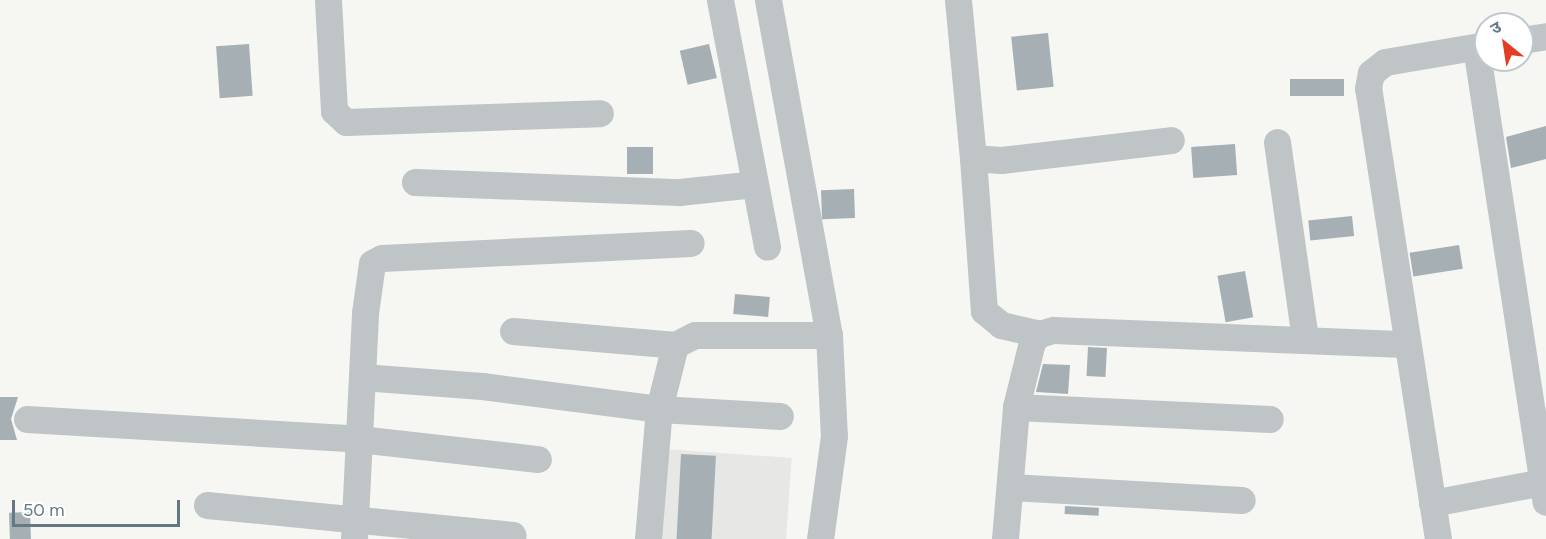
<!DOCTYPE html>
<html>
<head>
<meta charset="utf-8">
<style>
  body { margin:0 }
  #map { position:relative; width:1546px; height:539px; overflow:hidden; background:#f6f6f3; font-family:Figtree,"Noto Sans Devanagari",sans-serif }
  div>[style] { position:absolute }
  .built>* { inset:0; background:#e7e7e6; transform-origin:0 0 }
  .building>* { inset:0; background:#a6b0b4; transform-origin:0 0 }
  .minor>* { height:27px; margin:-13.5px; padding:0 13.5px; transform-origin:13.5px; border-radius:13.5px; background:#bfc4c7 }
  span { translate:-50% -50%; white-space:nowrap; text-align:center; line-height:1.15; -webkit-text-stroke:6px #fff; paint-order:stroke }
  .north { position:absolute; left:1474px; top:12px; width:60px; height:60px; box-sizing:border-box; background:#fff; border:2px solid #c1c9ce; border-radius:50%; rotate:330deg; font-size:16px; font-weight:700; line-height:24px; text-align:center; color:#657984 }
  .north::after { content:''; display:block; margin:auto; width:21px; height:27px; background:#e53d24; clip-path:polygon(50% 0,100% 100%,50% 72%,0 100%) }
  .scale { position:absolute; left:12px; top:500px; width:168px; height:27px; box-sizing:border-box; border:3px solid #657984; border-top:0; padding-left:8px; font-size:18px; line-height:21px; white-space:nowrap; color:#657984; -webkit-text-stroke:4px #fff; paint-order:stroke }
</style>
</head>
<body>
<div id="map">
  <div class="built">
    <i style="left:664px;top:449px;width:128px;height:90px;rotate:4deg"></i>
  </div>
  <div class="building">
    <i style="left:1048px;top:33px;width:54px;height:37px;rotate:84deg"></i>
    <i style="left:249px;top:44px;width:52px;height:33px;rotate:86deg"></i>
    <i style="left:709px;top:44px;width:35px;height:30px;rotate:77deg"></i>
    <i style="left:1290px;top:79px;width:54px;height:17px"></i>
    <i style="clip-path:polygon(1546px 126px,1546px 159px,1511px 168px,1506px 137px)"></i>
    <i style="left:1235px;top:144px;width:31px;height:44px;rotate:86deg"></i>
    <i style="left:627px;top:147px;width:26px;height:27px"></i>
    <i style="left:854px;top:189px;width:29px;height:33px;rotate:88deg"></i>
    <i style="left:1352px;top:216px;width:20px;height:44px;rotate:84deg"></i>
    <i style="left:1459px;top:245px;width:24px;height:50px;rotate:81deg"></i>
    <i style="left:1245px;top:271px;width:47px;height:28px;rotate:80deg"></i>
    <i style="left:735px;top:294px;width:35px;height:20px;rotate:5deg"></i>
    <i style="left:1088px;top:347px;width:19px;height:29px;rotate:3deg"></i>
    <i style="clip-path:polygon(1043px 364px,1070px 365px,1068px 394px,1036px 392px)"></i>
    <i style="clip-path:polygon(0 397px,18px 397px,11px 419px,17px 440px,0 440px)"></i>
    <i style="left:681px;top:454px;width:35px;height:85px;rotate:3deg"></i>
    <i style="left:1065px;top:506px;width:34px;height:8px;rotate:3deg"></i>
    <i style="left:30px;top:512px;width:27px;height:21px;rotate:88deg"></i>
  </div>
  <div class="minor">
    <i style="left:328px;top:0;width:111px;rotate:86.9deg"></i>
    <i style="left:334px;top:111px;width:16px;rotate:43deg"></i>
    <i style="left:346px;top:122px;width:254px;rotate:-2deg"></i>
    <i style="left:720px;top:0;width:251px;rotate:79.2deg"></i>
    <i style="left:768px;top:0;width:341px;rotate:79.7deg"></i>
    <i style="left:829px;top:335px;width:101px;rotate:87.2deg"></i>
    <i style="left:834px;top:436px;width:104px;rotate:97.7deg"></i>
    <i style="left:958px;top:0;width:159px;rotate:84.6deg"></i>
    <i style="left:973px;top:158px;width:28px;rotate:4deg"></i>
    <i style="left:1001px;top:160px;width:171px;rotate:-6.7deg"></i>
    <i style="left:1522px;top:40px;width:24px;rotate:-9deg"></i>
    <i style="left:1476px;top:47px;width:460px;rotate:81.3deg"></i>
    <i style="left:1277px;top:142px;width:199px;rotate:81.9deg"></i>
    <i style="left:973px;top:158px;width:153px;rotate:85.9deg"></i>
    <i style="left:984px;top:311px;width:22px;rotate:39deg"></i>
    <i style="left:1001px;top:325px;width:39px;rotate:13deg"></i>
    <i style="left:415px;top:182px;width:264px;rotate:2.2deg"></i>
    <i style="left:679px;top:192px;width:76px;rotate:-6deg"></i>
    <i style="left:513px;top:331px;width:163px;rotate:4.9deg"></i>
    <i style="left:362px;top:377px;width:120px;rotate:4.3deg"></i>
    <i style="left:482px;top:386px;width:178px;rotate:7.4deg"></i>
    <i style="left:659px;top:409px;width:121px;rotate:3.3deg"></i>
    <i style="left:1016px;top:407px;width:254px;rotate:2.7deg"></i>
    <i style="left:27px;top:419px;width:333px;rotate:3.4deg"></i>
    <i style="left:359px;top:439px;width:180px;rotate:6.4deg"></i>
    <i style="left:1010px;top:487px;width:232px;rotate:3.2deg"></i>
    <i style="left:1432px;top:503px;width:113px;rotate:-10.7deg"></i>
    <i style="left:207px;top:505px;width:307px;rotate:5.6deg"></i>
    <i style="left:354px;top:539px;width:226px;rotate:-87.2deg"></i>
    <i style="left:365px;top:313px;width:50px;rotate:-82deg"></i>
    <i style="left:372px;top:263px;width:11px;rotate:-27deg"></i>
    <i style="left:382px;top:258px;width:309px;rotate:-2.8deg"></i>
    <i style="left:648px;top:539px;width:130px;rotate:-85.2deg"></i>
    <i style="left:659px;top:409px;width:66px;rotate:-76deg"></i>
    <i style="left:675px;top:345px;width:22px;rotate:-27deg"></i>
    <i style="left:695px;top:335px;width:134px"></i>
    <i style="left:1005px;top:539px;width:132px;rotate:-85.2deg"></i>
    <i style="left:1016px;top:407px;width:67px;rotate:-76.2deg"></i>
    <i style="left:1032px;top:342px;width:11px;rotate:-49deg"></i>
    <i style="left:1039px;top:334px;width:15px;rotate:-16deg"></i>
    <i style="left:1053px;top:330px;width:352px;rotate:2.3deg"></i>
    <i style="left:1438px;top:539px;width:456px;rotate:-98.8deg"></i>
    <i style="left:1368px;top:88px;width:15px;rotate:-79deg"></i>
    <i style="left:1371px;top:73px;width:18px;rotate:-38deg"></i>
    <i style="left:1385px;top:62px;width:102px;rotate:-9.6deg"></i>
  </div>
  <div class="north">उ</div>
  <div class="scale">50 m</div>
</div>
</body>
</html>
